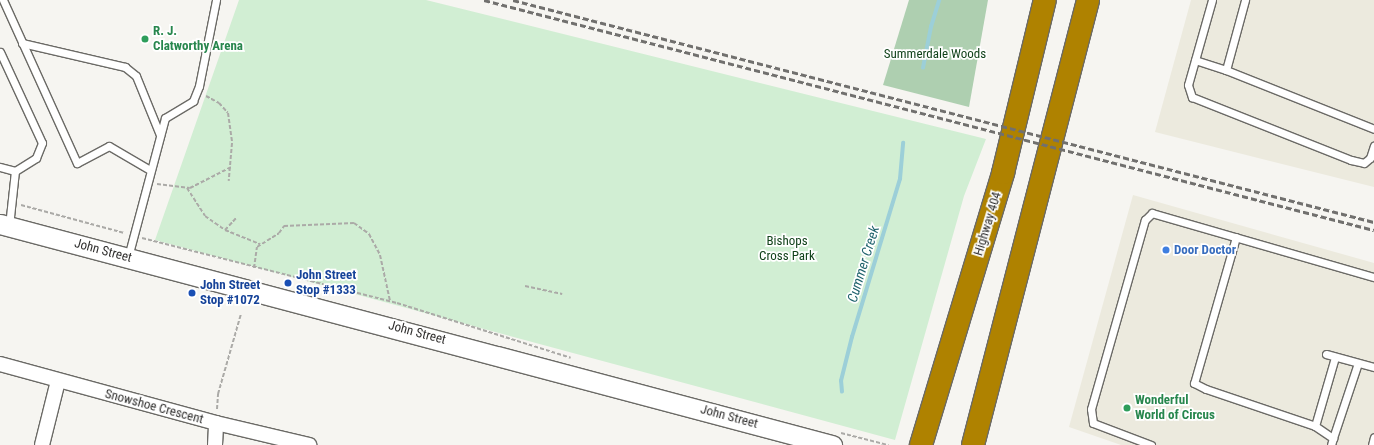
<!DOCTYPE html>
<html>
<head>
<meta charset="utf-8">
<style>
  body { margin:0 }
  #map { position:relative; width:1374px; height:445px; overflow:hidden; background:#f6f5f1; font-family:"Roboto Condensed",sans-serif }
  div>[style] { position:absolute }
  .built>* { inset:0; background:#eceade }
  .green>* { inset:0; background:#d1eed3 }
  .forest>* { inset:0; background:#aecfb0 }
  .stream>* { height:3.5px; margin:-1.75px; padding:0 1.75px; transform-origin:1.75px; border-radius:1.75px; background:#9ccfd8 }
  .path>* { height:2px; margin-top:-1px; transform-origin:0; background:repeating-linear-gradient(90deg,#abaaa7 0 4px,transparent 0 6px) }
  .roads { filter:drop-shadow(1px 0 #6b6a66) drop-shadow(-1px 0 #6b6a66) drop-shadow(0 1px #6b6a66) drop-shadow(0 -1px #6b6a66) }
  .service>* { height:7px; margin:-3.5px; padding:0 3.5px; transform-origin:3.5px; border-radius:3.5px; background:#fff }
  .minor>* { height:14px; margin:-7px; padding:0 7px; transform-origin:7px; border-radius:7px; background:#fff }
  .secondary>* { height:19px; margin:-9.5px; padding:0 9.5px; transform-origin:9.5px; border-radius:9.5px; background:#fff }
  .motorway>* { height:22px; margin:-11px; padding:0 11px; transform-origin:11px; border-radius:11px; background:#af8200 }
  .rail>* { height:3px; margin-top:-1.5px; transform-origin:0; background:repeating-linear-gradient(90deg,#71706e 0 6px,transparent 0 9px) }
  .dots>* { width:11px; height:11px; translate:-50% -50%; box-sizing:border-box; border:2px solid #fff; border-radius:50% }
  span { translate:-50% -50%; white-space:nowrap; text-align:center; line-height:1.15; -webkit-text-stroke:3.5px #fff; paint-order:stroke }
  .leisure-label { font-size:13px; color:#27864d; font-weight:700 }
  .left { translate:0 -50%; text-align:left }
  .park-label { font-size:13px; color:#12431b }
  .street-label { font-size:13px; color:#302f2e }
  .shop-label { font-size:13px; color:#366cbe; font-weight:700 }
  .transit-label { font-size:13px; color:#164399; font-weight:700 }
  .water-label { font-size:14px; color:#1e626c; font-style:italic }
</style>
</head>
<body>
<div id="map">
  <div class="built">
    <i style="clip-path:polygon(1191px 0,1374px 0,1374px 187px,1155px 132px)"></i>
    <i style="clip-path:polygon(1133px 195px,1374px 263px,1374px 445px,1121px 445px,1069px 427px)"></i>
  </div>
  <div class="green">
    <i style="clip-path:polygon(239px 0,426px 0,986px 139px,964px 196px,895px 440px,155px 240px)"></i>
  </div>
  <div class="forest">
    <i style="clip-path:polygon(909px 0,988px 0,969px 107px,883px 85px)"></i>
  </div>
  <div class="stream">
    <i style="left:923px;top:68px;width:42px;rotate:-79deg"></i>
    <i style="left:931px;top:27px;width:28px;rotate:-73deg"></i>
    <i style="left:842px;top:392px;width:11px;rotate:-95deg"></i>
    <i style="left:841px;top:381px;width:45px;rotate:-76deg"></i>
    <i style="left:852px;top:337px;width:165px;rotate:-73.1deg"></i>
    <i style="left:900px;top:179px;width:36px;rotate:-85deg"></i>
  </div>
  <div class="path">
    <i style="left:206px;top:96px;width:15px;rotate:28deg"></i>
    <i style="left:219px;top:103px;width:13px;rotate:48deg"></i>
    <i style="left:228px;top:113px;width:30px;rotate:82deg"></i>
    <i style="left:232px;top:143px;width:38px;rotate:95deg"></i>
    <i style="left:157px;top:184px;width:33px;rotate:7deg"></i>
    <i style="left:190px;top:188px;width:46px;rotate:-27.1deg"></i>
    <i style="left:187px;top:188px;width:33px;rotate:57deg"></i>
    <i style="left:205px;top:216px;width:24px;rotate:35deg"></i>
    <i style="left:225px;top:230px;width:38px;rotate:22deg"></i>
    <i style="left:21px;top:205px;width:107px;rotate:15.2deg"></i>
    <i style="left:225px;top:230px;width:16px;rotate:-47deg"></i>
    <i style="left:142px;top:238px;width:263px;rotate:14.3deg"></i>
    <i style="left:397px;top:303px;width:182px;rotate:17.5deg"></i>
    <i style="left:254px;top:268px;width:21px;rotate:-82deg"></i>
    <i style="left:257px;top:247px;width:26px;rotate:-32deg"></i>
    <i style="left:279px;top:233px;width:9px;rotate:-54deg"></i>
    <i style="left:284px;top:226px;width:70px;rotate:-2.5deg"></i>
    <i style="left:354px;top:223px;width:19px;rotate:36deg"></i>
    <i style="left:369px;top:234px;width:24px;rotate:62deg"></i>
    <i style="left:380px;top:255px;width:47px;rotate:77.7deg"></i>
    <i style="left:525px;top:286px;width:38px;rotate:12deg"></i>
    <i style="left:217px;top:409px;width:15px;rotate:-86deg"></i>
    <i style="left:218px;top:394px;width:83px;rotate:-74deg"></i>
    <i style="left:841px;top:433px;width:49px;rotate:14.3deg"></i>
  </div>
  <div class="roads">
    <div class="service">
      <i style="left:3px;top:0;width:179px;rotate:65.6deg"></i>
      <i style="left:77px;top:163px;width:36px;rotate:-28deg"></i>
      <i style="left:109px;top:146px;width:48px;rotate:30.3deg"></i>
      <i style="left:1212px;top:0;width:88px;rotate:105.8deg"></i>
      <i style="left:1188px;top:85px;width:13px;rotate:72deg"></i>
      <i style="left:1192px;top:97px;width:171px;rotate:21.6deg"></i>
      <i style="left:1351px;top:160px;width:13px;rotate:13deg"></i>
      <i style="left:1364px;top:163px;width:8px;rotate:-40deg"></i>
      <i style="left:1370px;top:158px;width:13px;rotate:-72deg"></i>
      <i style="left:22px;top:43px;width:106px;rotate:13.1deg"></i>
      <i style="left:125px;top:67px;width:14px;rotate:39deg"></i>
      <i style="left:136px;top:76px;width:64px;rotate:67.9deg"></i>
      <i style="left:0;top:52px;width:100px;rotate:65.2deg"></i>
      <i style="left:42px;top:143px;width:16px;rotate:112deg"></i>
      <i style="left:36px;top:158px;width:25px;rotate:148deg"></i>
      <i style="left:15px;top:171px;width:16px;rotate:-165deg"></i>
      <i style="left:1195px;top:60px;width:33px;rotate:18deg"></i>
      <i style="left:1226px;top:70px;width:73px;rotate:-74.8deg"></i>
      <i style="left:1226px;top:70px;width:159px;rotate:21.7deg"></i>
      <i style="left:9px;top:226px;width:55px;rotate:-83.8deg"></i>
      <i style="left:1236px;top:237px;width:152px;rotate:106deg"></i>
      <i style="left:1194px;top:383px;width:13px;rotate:27deg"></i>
      <i style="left:1206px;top:389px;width:115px;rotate:18.7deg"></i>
      <i style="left:1315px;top:426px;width:22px;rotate:34deg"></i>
      <i style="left:1333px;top:438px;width:7px;rotate:106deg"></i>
      <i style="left:128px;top:257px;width:144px;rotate:-75.1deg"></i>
      <i style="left:165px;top:118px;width:33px;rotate:-31deg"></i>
      <i style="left:193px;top:101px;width:16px;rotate:-68deg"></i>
      <i style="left:199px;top:86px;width:88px;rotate:-78.8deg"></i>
      <i style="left:1326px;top:354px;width:50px;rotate:15.2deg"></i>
      <i style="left:1315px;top:426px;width:72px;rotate:-73.8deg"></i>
      <i style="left:1333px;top:438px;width:79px;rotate:-71.6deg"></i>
      <i style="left:1151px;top:445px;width:62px;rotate:-159.2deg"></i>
      <i style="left:1093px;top:423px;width:14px;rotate:-98deg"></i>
      <i style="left:1091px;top:409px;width:197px;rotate:-74.1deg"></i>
      <i style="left:1145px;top:220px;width:10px;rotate:-45deg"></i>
      <i style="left:1152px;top:213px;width:231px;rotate:16.1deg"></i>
      <i style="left:1372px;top:445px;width:8px;rotate:-76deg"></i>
    </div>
    <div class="minor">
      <i style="left:0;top:364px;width:224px;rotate:15.3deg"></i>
      <i style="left:216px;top:423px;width:96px;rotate:13.3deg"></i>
      <i style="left:42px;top:445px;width:66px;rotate:-76deg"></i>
      <i style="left:215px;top:445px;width:22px;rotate:-87deg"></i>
    </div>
    <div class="secondary">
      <i style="left:0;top:224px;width:861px;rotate:14.88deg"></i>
    </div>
    <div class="motorway">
      <i style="left:921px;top:445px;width:284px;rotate:-73.2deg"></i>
      <i style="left:1003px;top:173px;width:178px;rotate:-76.4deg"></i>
      <i style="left:973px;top:445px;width:460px;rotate:-75.5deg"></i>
    </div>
  </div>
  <div class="rail">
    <i style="left:484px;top:0;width:919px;rotate:14.49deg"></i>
    <i style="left:513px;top:0;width:889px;rotate:14.46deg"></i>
  </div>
  <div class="dots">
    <i style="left:145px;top:39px;background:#2e9e5b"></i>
    <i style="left:1166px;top:250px;background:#3f7fe0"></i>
    <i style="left:288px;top:283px;background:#1a4fb4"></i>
    <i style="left:192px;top:293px;background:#1a4fb4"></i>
    <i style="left:1127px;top:408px;background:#2e9e5b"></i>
  </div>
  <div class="leisure-label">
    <span class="left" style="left:153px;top:39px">R. J.<br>Clatworthy Arena</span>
    <span class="left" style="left:1135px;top:408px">Wonderful<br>World of Circus</span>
  </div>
  <div class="park-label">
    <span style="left:935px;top:54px">Summerdale Woods</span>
    <span style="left:787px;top:249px">Bishops<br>Cross Park</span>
  </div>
  <div class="street-label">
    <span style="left:988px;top:224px;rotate:-73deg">Highway 404</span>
    <span style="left:103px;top:251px;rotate:15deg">John Street</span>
    <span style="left:417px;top:333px;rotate:15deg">John Street</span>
    <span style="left:154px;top:407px;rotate:15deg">Snowshoe Crescent</span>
    <span style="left:729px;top:417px;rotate:15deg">John Street</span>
  </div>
  <div class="shop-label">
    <span class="left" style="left:1174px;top:250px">Door Doctor</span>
  </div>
  <div class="transit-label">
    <span class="left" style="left:296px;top:283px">John Street<br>Stop #1333</span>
    <span class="left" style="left:200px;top:293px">John Street<br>Stop #1072</span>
  </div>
  <div class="water-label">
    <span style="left:863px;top:264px;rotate:-73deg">Cummer Creek</span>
  </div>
</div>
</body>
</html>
